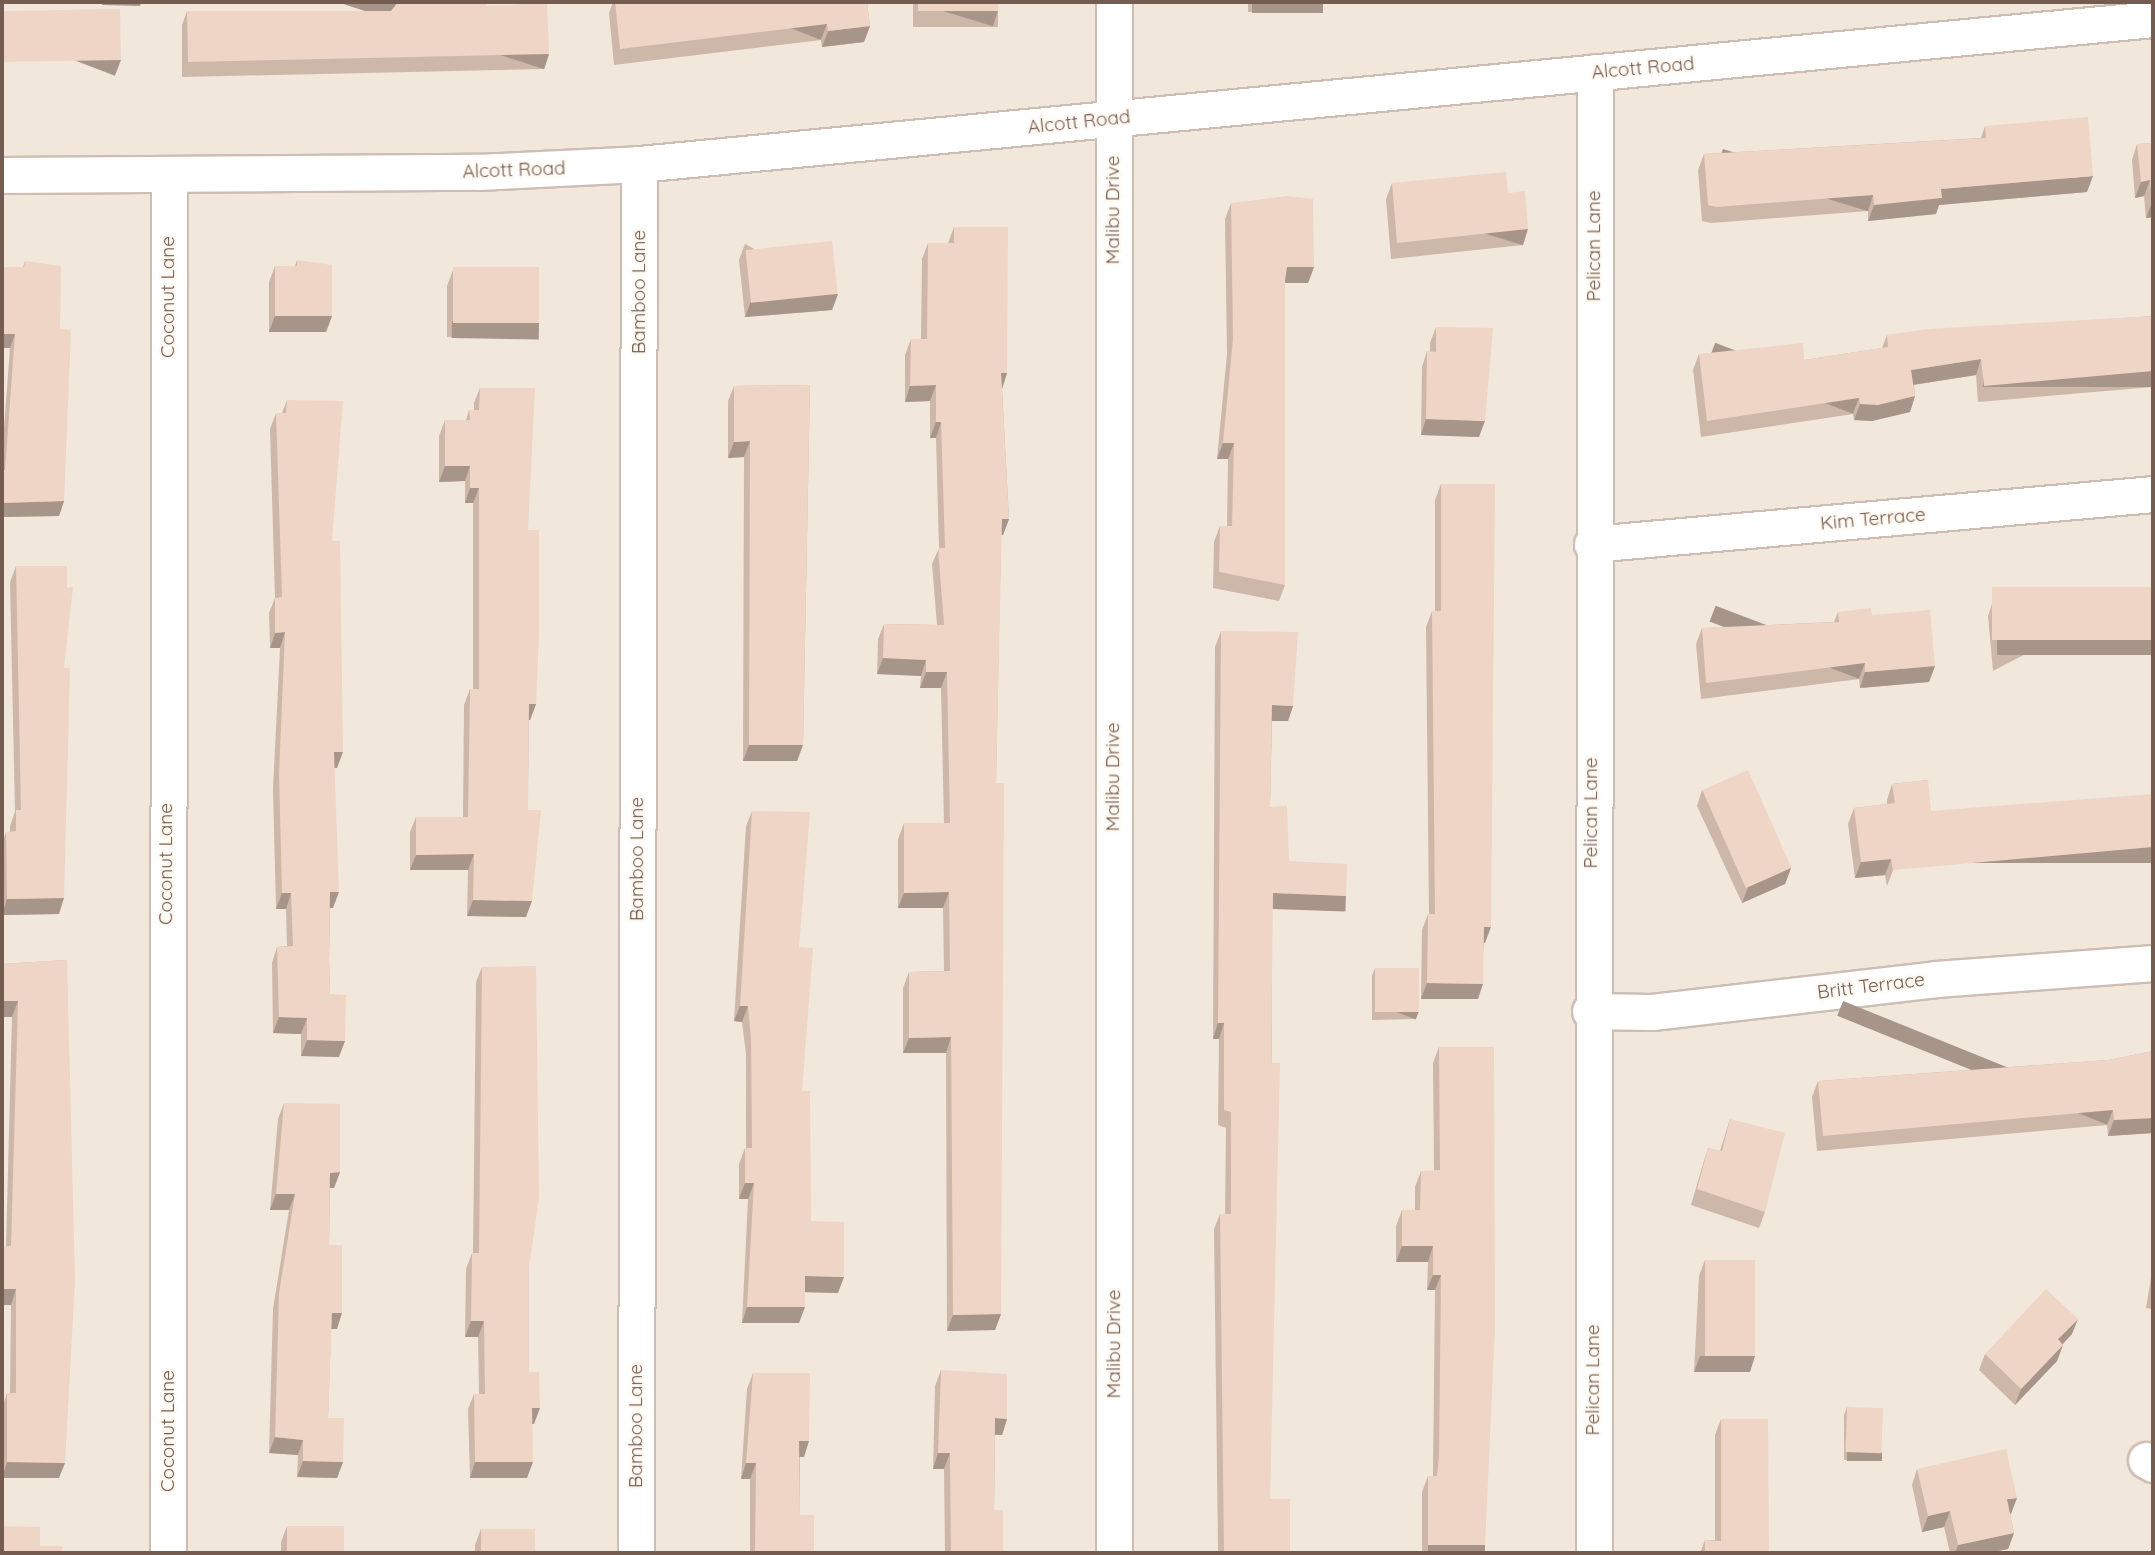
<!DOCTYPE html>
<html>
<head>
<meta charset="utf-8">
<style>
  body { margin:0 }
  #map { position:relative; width:2155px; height:1555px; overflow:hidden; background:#fbf5ec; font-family:Quicksand,sans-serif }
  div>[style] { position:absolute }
  .residential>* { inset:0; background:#f2e7db; transform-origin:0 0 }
  .roads { filter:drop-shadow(2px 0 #cdbdb2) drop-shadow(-2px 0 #cdbdb2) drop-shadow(0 2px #cdbdb2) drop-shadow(0 -2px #cdbdb2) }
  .street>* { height:35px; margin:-17.5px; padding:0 17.5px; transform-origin:17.5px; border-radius:17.5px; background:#fff }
  .wall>* { inset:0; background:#cdb7a9; transform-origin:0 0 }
  .shaded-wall>* { inset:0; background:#a7958a; transform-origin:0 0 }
  .building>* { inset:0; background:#eed5c5; transform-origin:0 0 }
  span { translate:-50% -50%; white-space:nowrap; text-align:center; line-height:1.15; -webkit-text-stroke:5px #fef9f2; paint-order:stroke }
  .street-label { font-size:19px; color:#755c50 }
  .frame { position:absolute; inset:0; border:4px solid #755c50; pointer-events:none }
</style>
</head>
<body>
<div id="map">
  <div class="residential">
    <i style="left:2px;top:2px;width:2151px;height:1551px"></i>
  </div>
  <div class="roads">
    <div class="street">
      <i style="left:2px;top:175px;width:476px;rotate:-0.4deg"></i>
      <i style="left:478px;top:172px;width:161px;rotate:-2.8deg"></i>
      <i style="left:639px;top:164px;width:1521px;rotate:-5.47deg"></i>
      <i style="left:1592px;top:544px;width:563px;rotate:-5.09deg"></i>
      <i style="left:1590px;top:1011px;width:62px;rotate:0.9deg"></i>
      <i style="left:1652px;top:1012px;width:286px;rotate:-6.6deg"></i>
      <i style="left:1936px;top:979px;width:218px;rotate:-4.2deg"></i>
      <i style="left:2146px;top:1460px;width:8px;rotate:30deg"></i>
      <i style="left:168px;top:1553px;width:1377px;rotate:-89.96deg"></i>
      <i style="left:636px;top:1553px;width:1389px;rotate:-89.88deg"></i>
      <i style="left:1114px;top:1553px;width:1551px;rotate:-90deg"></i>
      <i style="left:1594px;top:1553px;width:1481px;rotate:-89.96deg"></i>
    </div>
  </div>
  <div class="wall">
    <i style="clip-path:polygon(392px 2px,487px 2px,487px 6px,549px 54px,544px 69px,182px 77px,182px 25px,187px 11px,391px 11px,392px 9px)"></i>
    <i style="clip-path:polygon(613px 2px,867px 2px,870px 26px,864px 42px,822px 47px,821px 40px,614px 65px,609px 13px)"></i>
    <i style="left:913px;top:2px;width:85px;height:25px"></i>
    <i style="left:1248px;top:2px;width:75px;height:10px"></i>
    <i style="clip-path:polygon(1985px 126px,2087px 192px,1939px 205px,1936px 214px,1868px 221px,1868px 211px,1711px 223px,1702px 221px,1698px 170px,1704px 154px,1981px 138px)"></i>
    <i style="clip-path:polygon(2153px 143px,2153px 217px,2146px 218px,2144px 196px,2135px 198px,2132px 160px,2137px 144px)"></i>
    <i style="clip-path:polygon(1392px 183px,1508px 193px,1523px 245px,1391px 259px,1386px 199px)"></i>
    <i style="clip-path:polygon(1231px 203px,1314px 267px,1308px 283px,1285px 283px,1285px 585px,1279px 601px,1213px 588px,1214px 542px,1220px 526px,1227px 526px,1228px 459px,1217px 459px,1227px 354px,1225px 219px)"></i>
    <i style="clip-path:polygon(954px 227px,1007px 373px,1002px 389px,1009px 519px,1003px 535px,1001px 535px,996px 783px,1001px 1314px,995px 1330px,947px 1331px,946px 1053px,903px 1053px,903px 988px,909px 972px,944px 971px,943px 908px,898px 908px,898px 839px,904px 823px,944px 823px,941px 688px,920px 688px,921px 676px,877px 674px,878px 639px,884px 624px,937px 625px,932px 564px,939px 548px,936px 438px,930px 438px,930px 401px,905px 402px,905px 355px,911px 339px,921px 339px,922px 259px,928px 243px,948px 243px)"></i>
    <i style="clip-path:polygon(745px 244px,838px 294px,832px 310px,745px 317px,739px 260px)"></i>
    <i style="clip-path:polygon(297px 260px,332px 316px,326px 332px,269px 332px,269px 282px,275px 266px,295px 266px)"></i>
    <i style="clip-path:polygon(25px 261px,60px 329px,64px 501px,59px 516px,2px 517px,2px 455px,10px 348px,2px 348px,2px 273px,4px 267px,23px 267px)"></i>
    <i style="clip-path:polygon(453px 270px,539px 323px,533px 339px,447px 337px,447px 286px)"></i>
    <i style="clip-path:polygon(2153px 316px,2153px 387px,1978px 402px,1976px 375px,1914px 385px,1915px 396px,1910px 412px,1872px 421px,1854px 420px,1853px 414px,1701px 437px,1693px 370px,1699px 354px,1804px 360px,1882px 348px,1887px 335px)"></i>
    <i style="clip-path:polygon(1436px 327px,1479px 437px,1421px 435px,1422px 367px,1427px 351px,1430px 352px,1430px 343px)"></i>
    <i style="clip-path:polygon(810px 385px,803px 745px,797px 761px,743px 761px,744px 457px,728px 458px,728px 401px,734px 386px)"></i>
    <i style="clip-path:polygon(480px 388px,528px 530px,536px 704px,530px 720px,529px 720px,526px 917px,467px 916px,468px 870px,410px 870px,410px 832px,416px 817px,463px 817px,464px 705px,470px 689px,473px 689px,473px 503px,465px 503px,465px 481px,439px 482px,439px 436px,445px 420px,466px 420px,469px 410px,474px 410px,474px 403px)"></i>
    <i style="clip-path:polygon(287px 400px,332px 541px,337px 768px,334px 768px,333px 908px,330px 908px,329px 959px,330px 994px,339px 1057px,301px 1056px,301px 1034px,273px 1033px,272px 963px,277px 947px,287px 946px,286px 909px,276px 909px,273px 789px,280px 648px,270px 648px,269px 613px,275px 598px,270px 429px,276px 413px,282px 413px)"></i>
    <i style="clip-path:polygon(1441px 484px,1485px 943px,1484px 943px,1478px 999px,1421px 999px,1422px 930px,1428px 914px,1429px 914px,1426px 627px,1432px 611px,1435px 611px,1435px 500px)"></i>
    <i style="clip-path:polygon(16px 566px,64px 668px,59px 914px,2px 915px,2px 844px,6px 832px,10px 832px,10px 826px,15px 812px,10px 582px)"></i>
    <i style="clip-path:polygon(2153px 587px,1993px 671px,1988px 616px,1993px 601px)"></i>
    <i style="clip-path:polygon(1838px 612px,1872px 615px,1935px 666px,1929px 682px,1860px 688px,1859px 679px,1701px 699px,1696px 644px,1702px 628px,1834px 622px)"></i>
    <i style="clip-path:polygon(1221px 631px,1293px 706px,1288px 721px,1272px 721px,1270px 807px,1289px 861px,1340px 911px,1272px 908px,1270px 1499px,1290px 1553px,1218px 1553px,1214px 1229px,1220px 1214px,1225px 1214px,1226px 1128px,1218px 1125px,1219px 1039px,1213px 1039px,1215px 647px)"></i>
    <i style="clip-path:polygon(1928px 780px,1887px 886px,1885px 875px,1855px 878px,1848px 824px,1854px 808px,1887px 804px,1887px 800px,1892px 784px)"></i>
    <i style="clip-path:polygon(1702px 790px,1791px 868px,1785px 884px,1742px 903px,1697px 806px)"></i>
    <i style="clip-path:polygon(752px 811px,799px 947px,802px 1091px,811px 1221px,838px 1293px,805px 1292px,799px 1323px,742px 1323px,748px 1199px,739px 1199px,739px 1164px,745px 1148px,746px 1148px,746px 1054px,742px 1022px,734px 1021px,746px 826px)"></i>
    <i style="clip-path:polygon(67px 960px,59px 1478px,2px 1478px,2px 1408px,7px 1393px,10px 1393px,11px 1305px,6px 1246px,12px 1017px,2px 964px)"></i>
    <i style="clip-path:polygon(482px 967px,529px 1267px,529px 1372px,534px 1424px,532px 1424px,527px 1478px,470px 1478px,468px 1409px,474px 1394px,479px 1394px,478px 1337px,465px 1337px,466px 1269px,472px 1253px,473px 1253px,476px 982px)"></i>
    <i style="clip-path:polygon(1375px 968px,1416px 1019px,1372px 1020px,1372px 976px)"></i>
    <i style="clip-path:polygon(1439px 1047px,1485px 1545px,1482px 1553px,1422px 1553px,1422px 1492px,1428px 1476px,1433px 1476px,1433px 1471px,1435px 1290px,1427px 1290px,1428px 1262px,1396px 1262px,1396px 1226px,1402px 1210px,1415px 1210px,1415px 1187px,1421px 1171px,1434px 1171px,1433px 1063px)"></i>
    <i style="clip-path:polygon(2153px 1051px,2153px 1133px,2108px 1136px,2107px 1125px,1817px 1151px,1812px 1097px,1818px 1081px,2108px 1060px)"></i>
    <i style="clip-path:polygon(284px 1103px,340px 1172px,334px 1188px,330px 1188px,329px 1245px,337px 1329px,331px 1329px,328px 1418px,343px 1462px,337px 1478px,297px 1477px,298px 1455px,269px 1453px,273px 1309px,289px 1210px,270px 1210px,278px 1119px)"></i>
    <i style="clip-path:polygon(1730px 1119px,1765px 1212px,1759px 1228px,1691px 1205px,1703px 1164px,1708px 1148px,1720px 1151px)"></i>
    <i style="clip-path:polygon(1705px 1260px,1750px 1372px,1694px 1372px,1699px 1276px)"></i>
    <i style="clip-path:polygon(2153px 1266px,2153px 1309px,2146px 1308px)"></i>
    <i style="clip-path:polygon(2072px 1334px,2063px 1344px,2057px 1361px,2015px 1405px,1979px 1370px,1985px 1354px)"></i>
    <i style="clip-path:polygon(941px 1370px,1007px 1419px,1002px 1435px,995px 1435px,994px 1510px,1003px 1553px,945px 1553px,944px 1469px,933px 1469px,935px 1386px)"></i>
    <i style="clip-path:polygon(753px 1373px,804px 1457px,800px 1457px,800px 1515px,814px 1553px,750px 1553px,750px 1479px,741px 1479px,747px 1389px)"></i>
    <i style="clip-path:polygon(1847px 1407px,1880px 1460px,1844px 1460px,1844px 1415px)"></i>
    <i style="clip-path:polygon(1721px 1419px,1769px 1553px,1700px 1553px,1705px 1540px,1715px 1540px,1715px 1435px)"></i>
    <i style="clip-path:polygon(1917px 1469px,2011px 1514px,2010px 1514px,2014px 1533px,2008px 1549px,1988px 1553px,1950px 1553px,1944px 1527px,1922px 1532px,1912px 1485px)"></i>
    <i style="clip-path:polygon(287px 1526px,344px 1553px,281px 1553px,281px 1542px)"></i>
    <i style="clip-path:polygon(481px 1529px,534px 1553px,475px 1553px,475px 1545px)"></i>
  </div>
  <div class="shaded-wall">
    <i style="clip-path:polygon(103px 2px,141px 2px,140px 6px,102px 5px)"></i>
    <i style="left:1252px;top:2px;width:71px;height:11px"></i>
    <i style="left:998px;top:10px;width:17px;height:79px;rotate:107deg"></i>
    <i style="left:827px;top:24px;width:17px;height:209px;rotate:111deg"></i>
    <i style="clip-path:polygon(870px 26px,864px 42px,822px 47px,828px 31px)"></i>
    <i style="left:549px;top:54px;width:16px;height:361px;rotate:108deg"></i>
    <i style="left:121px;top:60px;width:17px;height:119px;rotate:111deg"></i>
    <i style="clip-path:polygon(2093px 176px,2087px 192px,1939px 205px,1936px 214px,1868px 221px,1874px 205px,1941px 189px)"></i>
    <i style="clip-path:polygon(2150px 180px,2144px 196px,2135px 198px,2141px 182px)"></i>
    <i style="left:1873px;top:195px;width:17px;height:157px;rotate:107deg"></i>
    <i style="clip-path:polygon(2152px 202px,2153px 202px,2153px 217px,2146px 218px)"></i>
    <i style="left:1528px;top:229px;width:17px;height:132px;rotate:107deg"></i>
    <i style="clip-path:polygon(1287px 267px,1314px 267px,1308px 283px,1281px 283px)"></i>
    <i style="clip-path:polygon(838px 294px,832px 310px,745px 317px,751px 301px)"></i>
    <i style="clip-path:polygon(275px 316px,332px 316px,326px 332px,269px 332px)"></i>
    <i style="left:452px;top:321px;width:87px;height:17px;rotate:1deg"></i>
    <i style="clip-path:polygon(2px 334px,15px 334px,10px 348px,2px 348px)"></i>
    <i style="clip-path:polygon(1981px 359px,1976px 375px,1905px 386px,1911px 370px)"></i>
    <i style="left:2153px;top:371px;width:16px;height:170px;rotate:90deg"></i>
    <i style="clip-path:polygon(1001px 373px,1007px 373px,1002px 389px)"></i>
    <i style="clip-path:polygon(936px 385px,930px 401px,905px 402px,910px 386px)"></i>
    <i style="clip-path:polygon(1915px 396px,1910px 412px,1872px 421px,1854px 420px,1860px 404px)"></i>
    <i style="left:1859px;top:398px;width:17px;height:154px;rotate:111deg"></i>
    <i style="clip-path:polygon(1426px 419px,1485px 421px,1479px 437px,1421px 435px)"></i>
    <i style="clip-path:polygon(936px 422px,941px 422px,936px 438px,930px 438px)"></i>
    <i style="clip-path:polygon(750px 441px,744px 457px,728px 458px,734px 442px)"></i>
    <i style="clip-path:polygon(1223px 443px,1234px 443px,1228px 459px,1217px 459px)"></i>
    <i style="clip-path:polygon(445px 466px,470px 466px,465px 481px,439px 482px)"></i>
    <i style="clip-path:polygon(470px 488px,479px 488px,473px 503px,465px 503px)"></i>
    <i style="clip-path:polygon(64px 501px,59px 516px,2px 517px,2px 503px)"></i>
    <i style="clip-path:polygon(1002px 519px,1009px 519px,1003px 535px,996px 535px)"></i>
    <i style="clip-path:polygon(285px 632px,280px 648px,270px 648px,275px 633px)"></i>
    <i style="left:2153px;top:640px;width:15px;height:156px;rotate:90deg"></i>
    <i style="clip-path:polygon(883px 658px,926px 660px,921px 676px,877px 674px)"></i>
    <i style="left:1865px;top:663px;width:17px;height:160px;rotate:111deg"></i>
    <i style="clip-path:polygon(1935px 666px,1929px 682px,1860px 688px,1865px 672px)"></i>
    <i style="clip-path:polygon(926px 672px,947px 672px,941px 688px,920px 688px)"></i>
    <i style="clip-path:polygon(529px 704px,536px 704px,530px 720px,523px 720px)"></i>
    <i style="clip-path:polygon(1272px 705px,1293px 706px,1288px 721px,1267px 721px)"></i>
    <i style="clip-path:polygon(749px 745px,803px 745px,797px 761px,743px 761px)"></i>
    <i style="clip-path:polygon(334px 752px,343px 752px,337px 768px,328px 768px)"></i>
    <i style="left:2153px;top:847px;width:16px;height:261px;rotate:90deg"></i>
    <i style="clip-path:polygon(474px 854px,468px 870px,410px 870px,416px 855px)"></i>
    <i style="clip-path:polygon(1891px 859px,1885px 875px,1855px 878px,1861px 862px)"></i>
    <i style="clip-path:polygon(1791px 868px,1785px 884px,1742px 903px,1748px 887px)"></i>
    <i style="clip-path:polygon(330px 892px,339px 892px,333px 908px,324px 907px)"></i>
    <i style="clip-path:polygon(949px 892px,943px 908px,898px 908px,904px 893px)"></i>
    <i style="clip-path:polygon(282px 893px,291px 893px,286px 909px,276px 909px)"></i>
    <i style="left:1273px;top:893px;width:73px;height:16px;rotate:2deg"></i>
    <i style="clip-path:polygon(64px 898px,59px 914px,2px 915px,7px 899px)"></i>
    <i style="clip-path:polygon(473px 900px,532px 901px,526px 917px,467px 916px)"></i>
    <i style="clip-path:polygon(1484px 927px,1491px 927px,1485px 943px,1479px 943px)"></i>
    <i style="clip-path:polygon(1427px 983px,1483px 984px,1478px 999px,1421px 999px)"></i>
    <i style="clip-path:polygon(2px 1001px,18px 1001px,12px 1017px,2px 1017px)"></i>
    <i style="clip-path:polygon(740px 1006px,748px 1006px,742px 1022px,734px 1021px)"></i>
    <i style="left:1419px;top:1011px;width:9px;height:44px;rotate:111deg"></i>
    <i style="clip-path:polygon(279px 1017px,307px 1018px,301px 1034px,273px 1033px)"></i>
    <i style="clip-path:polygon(1218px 1023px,1224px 1023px,1219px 1039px,1213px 1039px)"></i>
    <i style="clip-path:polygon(951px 1037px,946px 1053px,903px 1053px,909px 1038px)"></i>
    <i style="clip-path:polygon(307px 1040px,345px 1041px,339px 1057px,301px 1056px)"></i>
    <i style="left:2113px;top:1110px;width:16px;height:291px;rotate:112deg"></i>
    <i style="clip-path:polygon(2153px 1118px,2153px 1133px,2108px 1136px,2114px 1120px)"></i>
    <i style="clip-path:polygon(340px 1172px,334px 1188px,324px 1188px,330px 1173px)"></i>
    <i style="clip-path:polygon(745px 1183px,754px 1183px,748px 1199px,739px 1199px)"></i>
    <i style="clip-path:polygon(276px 1194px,295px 1194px,289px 1210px,270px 1210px)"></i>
    <i style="clip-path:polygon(1402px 1246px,1433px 1246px,1428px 1262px,1396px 1262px)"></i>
    <i style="clip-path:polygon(1433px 1275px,1441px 1275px,1435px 1290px,1427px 1290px)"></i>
    <i style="clip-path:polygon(805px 1276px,844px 1277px,838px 1293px,799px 1292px)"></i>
    <i style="clip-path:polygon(2px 1289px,16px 1289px,11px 1305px,2px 1305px)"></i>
    <i style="clip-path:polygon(747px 1307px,805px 1307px,799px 1323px,742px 1323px)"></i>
    <i style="clip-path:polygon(332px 1313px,342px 1313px,337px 1329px,326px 1329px)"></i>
    <i style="clip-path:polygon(1001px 1314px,995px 1330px,947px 1331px,953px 1315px)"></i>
    <i style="clip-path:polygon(2078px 1319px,2072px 1334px,2052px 1355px,2058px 1339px)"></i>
    <i style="clip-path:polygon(471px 1321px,484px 1321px,478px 1337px,465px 1337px)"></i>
    <i style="clip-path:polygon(2063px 1345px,2057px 1361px,2015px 1405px,2021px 1389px)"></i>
    <i style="clip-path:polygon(1700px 1356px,1755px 1356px,1750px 1372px,1694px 1372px)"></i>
    <i style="clip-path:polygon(532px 1408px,540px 1408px,534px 1424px,526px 1424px)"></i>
    <i style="clip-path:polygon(995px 1418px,1007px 1419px,1002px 1435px,989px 1434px)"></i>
    <i style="clip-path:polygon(275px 1437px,303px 1440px,298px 1455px,269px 1453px)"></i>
    <i style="clip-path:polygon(799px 1441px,809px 1441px,804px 1457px,794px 1457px)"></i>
    <i style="left:1847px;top:1452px;width:35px;height:9px"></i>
    <i style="clip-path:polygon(938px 1453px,950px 1453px,944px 1469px,933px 1469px)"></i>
    <i style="clip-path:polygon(303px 1461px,343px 1462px,337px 1478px,297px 1477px)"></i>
    <i style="clip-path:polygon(7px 1462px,65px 1463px,59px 1478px,2px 1478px)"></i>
    <i style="clip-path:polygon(475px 1462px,533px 1462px,527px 1478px,470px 1478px)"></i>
    <i style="clip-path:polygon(746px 1463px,756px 1463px,750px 1479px,741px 1479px)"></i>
    <i style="clip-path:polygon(2017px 1498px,2011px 1514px,2001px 1515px,2007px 1499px)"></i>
    <i style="clip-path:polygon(1950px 1511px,1944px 1527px,1922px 1532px,1928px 1516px)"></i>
    <i style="clip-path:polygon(2014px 1533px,2008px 1549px,1988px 1553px,1955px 1553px,1958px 1545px)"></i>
    <i style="left:1428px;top:1545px;width:57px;height:9px"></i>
  </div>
  <div class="building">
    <i style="clip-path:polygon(398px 2px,487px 2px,487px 6px,547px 3px,549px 54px,188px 62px,187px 11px,391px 11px)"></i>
    <i style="clip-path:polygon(615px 2px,867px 2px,870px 26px,828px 31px,827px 24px,620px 49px)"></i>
    <i style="left:918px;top:2px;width:80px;height:9px"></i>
    <i style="left:120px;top:9px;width:51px;height:118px;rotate:89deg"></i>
    <i style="clip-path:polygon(2088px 117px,2093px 176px,1941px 189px,1942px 198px,1874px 205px,1873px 195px,1716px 207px,1708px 205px,1704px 154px,1986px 138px,1985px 126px)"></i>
    <i style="clip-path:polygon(2153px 143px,2153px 202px,2152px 202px,2150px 180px,2141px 182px,2137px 144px)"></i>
    <i style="clip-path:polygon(1506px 172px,1508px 193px,1525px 191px,1528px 229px,1397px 243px,1392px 183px)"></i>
    <i style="clip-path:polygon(1287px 196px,1313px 199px,1314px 267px,1287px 267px,1285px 281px,1285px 585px,1219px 572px,1220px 526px,1232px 526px,1234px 443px,1223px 443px,1233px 339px,1231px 203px)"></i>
    <i style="clip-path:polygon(954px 227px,1008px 227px,1007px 373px,1001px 373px,1009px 519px,1002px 519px,996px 783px,1004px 783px,1001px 1314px,953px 1315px,951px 1037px,909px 1038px,909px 972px,950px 971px,949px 892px,904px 893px,904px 823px,950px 823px,947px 672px,926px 672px,926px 660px,883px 658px,884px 624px,944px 625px,938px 548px,945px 548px,941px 422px,936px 422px,936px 385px,910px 386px,911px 339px,927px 339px,928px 243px,954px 243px)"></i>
    <i style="left:832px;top:241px;width:53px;height:87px;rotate:84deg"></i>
    <i style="clip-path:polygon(297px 260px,332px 265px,332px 316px,275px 316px,275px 266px,297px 266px)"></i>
    <i style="clip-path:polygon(25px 261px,61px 266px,60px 329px,71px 330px,64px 501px,2px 503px,2px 470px,5px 470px,15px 334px,2px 334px,2px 296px,3px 296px,4px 267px,24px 267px)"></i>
    <i style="left:539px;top:267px;width:56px;height:86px;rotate:90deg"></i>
    <i style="clip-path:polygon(2153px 316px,2153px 371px,1984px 386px,1981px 359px,1911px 370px,1915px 396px,1878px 405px,1860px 404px,1859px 398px,1707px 421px,1699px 354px,1803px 343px,1804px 360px,1888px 347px,1887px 335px,1928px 329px)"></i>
    <i style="clip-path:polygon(1436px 327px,1493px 328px,1485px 421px,1426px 419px,1427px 351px,1436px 352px)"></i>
    <i style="clip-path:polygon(810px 385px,803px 745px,749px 745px,750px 441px,734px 442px,734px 386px)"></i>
    <i style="clip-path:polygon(480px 388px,535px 388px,528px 530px,539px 530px,539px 635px,536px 704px,529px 704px,528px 810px,541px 810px,532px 901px,473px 900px,474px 854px,416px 855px,416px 817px,468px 817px,470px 689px,479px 689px,479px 488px,470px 488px,470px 466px,445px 466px,445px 420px,470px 420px,469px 410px,479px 410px)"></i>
    <i style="clip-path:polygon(287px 400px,343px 401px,332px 541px,340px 541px,343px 752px,334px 752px,339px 892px,330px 892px,329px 959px,330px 994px,346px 995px,345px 1041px,307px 1040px,307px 1018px,279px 1017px,277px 947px,293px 946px,291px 893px,282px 893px,279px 773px,285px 632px,275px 633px,275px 598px,282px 597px,276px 413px,286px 413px)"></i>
    <i style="clip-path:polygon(1441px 484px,1495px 484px,1491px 927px,1484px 927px,1483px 984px,1427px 983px,1428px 914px,1435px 914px,1432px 611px,1441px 611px)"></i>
    <i style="clip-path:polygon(16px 566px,67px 566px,67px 588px,73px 587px,64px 668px,70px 668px,64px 898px,7px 899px,6px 832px,16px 831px,16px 810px,21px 810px)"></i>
    <i style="left:2153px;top:587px;width:53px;height:161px;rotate:90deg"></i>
    <i style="clip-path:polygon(1871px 608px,1872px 615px,1930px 610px,1935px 666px,1865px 672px,1865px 663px,1706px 683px,1702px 628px,1839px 622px,1838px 612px)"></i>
    <i style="clip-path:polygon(1221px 631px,1298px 632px,1293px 706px,1272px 705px,1270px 807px,1287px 806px,1289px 861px,1347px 864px,1346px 896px,1273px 893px,1271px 1063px,1280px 1063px,1270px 1499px,1290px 1499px,1290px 1553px,1224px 1553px,1220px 1214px,1231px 1214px,1231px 1112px,1224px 1110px,1224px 1023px,1218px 1023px)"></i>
    <i style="left:1748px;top:770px;width:107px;height:50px;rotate:66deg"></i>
    <i style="clip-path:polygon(1928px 780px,1931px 811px,2153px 794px,2153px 847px,1893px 870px,1891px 859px,1861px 862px,1854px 808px,1895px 803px,1892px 784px)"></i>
    <i style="clip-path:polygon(752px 811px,810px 812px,799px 947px,813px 948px,802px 1091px,810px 1091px,811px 1221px,844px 1222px,844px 1277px,805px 1276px,805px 1307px,747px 1307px,754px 1183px,745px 1183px,745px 1148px,752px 1148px,751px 1039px,748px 1006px,740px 1006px)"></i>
    <i style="clip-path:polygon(67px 960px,75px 1280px,65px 1463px,7px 1462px,7px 1393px,16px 1393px,16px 1289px,2px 1289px,2px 1246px,11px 1246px,18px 1001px,2px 1001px,2px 964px)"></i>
    <i style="clip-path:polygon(536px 966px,539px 1198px,529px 1267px,529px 1372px,539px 1372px,540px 1408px,532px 1408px,533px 1462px,475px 1462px,474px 1394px,485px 1394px,484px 1321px,471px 1321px,472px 1253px,479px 1253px,482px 967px)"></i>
    <i style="left:1375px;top:968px;width:44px;height:44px"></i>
    <i style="clip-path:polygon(1439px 1047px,1494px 1047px,1495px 1328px,1485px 1545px,1428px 1545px,1428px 1476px,1437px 1476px,1439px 1455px,1441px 1275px,1433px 1275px,1433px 1246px,1402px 1246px,1402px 1210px,1420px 1210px,1421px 1171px,1440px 1170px)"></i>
    <i style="clip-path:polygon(2153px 1051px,2153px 1118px,2114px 1120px,2113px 1110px,1823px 1136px,1818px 1081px,2108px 1060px)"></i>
    <i style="clip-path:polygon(284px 1103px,340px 1104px,340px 1172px,330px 1173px,329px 1245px,342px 1245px,342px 1313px,332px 1313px,328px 1418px,344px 1418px,343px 1462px,303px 1461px,303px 1440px,275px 1437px,279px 1293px,295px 1194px,276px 1194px)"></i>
    <i style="clip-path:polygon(1730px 1119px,1785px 1133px,1765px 1212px,1697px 1189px,1708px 1148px,1722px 1151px)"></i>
    <i style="left:1705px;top:1260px;width:50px;height:96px"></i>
    <i style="clip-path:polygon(2046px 1289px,2078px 1319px,2058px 1339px,2063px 1345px,2021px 1389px,1985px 1354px)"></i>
    <i style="clip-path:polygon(941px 1370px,1007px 1374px,1007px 1419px,995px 1418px,994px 1510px,1003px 1510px,1003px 1553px,951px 1553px,950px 1453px,938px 1453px)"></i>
    <i style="clip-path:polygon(753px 1373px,810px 1373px,809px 1441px,799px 1441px,800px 1515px,814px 1515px,814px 1553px,755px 1553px,756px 1463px,746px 1463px)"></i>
    <i style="left:1847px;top:1407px;width:36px;height:45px;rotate:2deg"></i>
    <i style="clip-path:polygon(1721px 1419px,1768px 1419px,1769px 1553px,1705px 1553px,1705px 1540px,1721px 1541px)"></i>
    <i style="clip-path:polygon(2006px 1449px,2017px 1498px,2007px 1499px,2014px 1533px,1958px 1545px,1950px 1511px,1928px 1516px,1917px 1469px)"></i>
    <i style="clip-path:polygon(2px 1526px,40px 1527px,40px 1546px,62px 1546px,62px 1553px,2px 1553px)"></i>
    <i style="left:287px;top:1526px;width:57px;height:27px"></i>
    <i style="left:481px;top:1529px;width:54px;height:24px"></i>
  </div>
  <div class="street-label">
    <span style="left:1643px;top:68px;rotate:-5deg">Alcott Road</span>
    <span style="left:1079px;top:122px;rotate:-6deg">Alcott Road</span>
    <span style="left:514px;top:170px;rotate:-2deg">Alcott Road</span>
    <span style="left:1113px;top:210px;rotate:-90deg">Malibu Drive</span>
    <span style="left:1594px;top:246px;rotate:-90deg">Pelican Lane</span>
    <span style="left:639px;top:292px;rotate:-90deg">Bamboo Lane</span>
    <span style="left:168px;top:297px;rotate:-90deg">Coconut Lane</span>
    <span style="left:1873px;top:519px;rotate:-5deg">Kim Terrace</span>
    <span style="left:1113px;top:777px;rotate:-90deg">Malibu Drive</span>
    <span style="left:1591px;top:813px;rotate:-90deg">Pelican Lane</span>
    <span style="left:637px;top:859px;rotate:-90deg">Bamboo Lane</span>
    <span style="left:166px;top:864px;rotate:-90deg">Coconut Lane</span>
    <span style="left:1871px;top:986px;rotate:-7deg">Britt Terrace</span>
    <span style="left:1114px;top:1344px;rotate:-90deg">Malibu Drive</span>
    <span style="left:1593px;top:1380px;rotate:-90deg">Pelican Lane</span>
    <span style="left:636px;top:1426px;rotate:-90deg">Bamboo Lane</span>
    <span style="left:168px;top:1431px;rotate:-90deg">Coconut Lane</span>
  </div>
  <div class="frame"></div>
</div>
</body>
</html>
